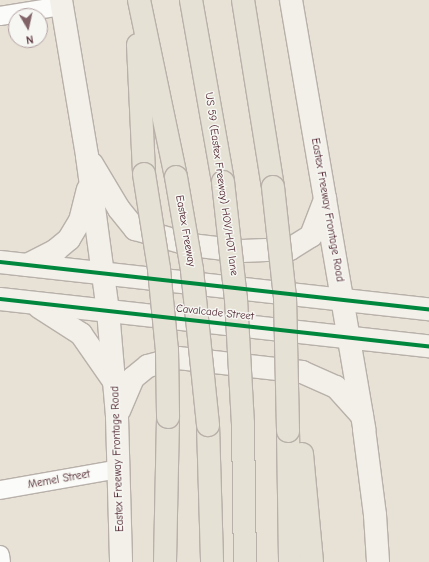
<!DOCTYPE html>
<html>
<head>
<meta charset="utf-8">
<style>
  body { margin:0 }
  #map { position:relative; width:429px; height:562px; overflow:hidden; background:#e7e2d5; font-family:"Comic Neue",sans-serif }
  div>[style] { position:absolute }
  .roads { filter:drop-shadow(1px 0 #b8b0aa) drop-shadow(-1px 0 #b8b0aa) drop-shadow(0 1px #b8b0aa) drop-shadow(0 -1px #b8b0aa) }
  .minor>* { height:18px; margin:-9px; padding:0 9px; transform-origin:9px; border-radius:9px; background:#fbfbf9 }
  .secondary>* { height:22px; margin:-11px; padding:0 11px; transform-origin:11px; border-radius:11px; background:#f2f0e9 }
  .motorway>* { height:22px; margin:-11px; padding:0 11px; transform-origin:11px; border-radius:11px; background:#e5e1d4 }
  .bridges { filter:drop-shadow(1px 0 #b8b0aa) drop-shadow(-1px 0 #b8b0aa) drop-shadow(0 1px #b8b0aa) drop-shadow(0 -1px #b8b0aa) }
  .motorway-bridge>* { height:22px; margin:-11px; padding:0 11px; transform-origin:11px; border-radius:11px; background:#e5e1d4 }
  .cycleway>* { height:4px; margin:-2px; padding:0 2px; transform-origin:2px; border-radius:2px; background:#00873e }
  span { translate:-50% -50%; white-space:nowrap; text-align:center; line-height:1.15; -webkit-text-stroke:3px #f6f6f2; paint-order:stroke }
  .street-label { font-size:11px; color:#4a1f2b }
  .north { position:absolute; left:8px; top:8px; width:40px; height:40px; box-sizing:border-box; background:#f6f6f2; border:1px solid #b1a0a2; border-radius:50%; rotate:171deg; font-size:11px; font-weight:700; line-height:16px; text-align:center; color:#4a1f2b }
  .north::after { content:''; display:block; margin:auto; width:14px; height:18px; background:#816366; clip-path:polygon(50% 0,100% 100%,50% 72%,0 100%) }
</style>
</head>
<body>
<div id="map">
  <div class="roads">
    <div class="minor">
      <i style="left:0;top:16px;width:63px;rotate:-9.2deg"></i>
      <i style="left:0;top:490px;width:121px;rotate:-10deg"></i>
      <i style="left:0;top:555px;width:7px;rotate:82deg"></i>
    </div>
    <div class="secondary">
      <i style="left:61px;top:0;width:158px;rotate:80.5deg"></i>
      <i style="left:87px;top:156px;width:156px;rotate:82.3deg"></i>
      <i style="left:108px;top:311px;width:106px;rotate:85.1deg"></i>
      <i style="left:117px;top:417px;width:145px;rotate:88.4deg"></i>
      <i style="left:291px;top:0;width:435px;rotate:80.3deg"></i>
      <i style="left:364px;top:429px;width:87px;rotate:82.7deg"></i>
      <i style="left:375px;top:515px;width:47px;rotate:86.3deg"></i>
      <i style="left:92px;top:164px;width:52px;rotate:59deg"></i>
      <i style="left:119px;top:209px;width:26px;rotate:51deg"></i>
      <i style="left:135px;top:229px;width:58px;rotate:15.9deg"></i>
      <i style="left:191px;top:245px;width:51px;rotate:6.7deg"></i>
      <i style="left:242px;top:251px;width:48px;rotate:-2.4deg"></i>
      <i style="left:290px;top:249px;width:25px;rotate:-32deg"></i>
      <i style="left:311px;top:236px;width:40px;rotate:-69deg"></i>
      <i style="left:0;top:262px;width:432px;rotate:6.3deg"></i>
      <i style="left:27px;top:265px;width:33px;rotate:-27deg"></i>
      <i style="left:56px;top:250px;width:17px;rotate:-40deg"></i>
      <i style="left:69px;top:239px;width:21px;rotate:-59deg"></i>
      <i style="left:80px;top:221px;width:32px;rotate:-76deg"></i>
      <i style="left:0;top:299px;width:432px;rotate:6.3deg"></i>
      <i style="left:39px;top:307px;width:50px;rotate:32.7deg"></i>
      <i style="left:81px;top:334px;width:56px;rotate:55.2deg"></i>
      <i style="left:119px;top:411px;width:36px;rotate:-67deg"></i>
      <i style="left:133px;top:378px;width:19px;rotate:-39deg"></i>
      <i style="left:148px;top:366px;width:31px;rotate:-15deg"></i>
      <i style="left:178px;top:358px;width:125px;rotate:6.4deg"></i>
      <i style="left:302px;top:372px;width:37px;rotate:24deg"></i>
      <i style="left:336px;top:387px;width:39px;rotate:48deg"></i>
    </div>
    <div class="motorway">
      <i style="left:139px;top:0;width:181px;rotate:78.2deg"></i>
      <i style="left:191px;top:0;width:185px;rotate:80deg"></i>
      <i style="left:243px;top:0;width:189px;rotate:80.9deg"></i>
      <i style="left:138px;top:45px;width:129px;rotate:87.3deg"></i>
      <i style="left:208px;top:425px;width:137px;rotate:88.3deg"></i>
      <i style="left:288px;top:431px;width:131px;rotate:89.1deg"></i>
      <i style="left:302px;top:454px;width:108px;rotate:84.7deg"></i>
      <i style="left:165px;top:562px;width:145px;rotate:-88.8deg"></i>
    </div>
  </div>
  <div class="bridges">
    <div class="motorway-bridge">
      <i style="left:144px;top:174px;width:96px;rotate:81deg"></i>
      <i style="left:159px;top:269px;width:81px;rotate:84.4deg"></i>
      <i style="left:167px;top:350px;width:67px;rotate:89.1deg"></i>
      <i style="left:176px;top:177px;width:94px;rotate:80.2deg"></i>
      <i style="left:192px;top:270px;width:156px;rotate:84.1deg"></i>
      <i style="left:223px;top:182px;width:118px;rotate:83.7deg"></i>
      <i style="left:236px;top:299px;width:125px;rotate:86.8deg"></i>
      <i style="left:243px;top:424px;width:138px;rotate:89.2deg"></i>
      <i style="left:273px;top:187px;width:111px;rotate:83.8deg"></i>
      <i style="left:285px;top:297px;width:134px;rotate:88.7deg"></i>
    </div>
  </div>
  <div class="cycleway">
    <i style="left:0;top:262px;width:432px;rotate:6.3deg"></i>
    <i style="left:0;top:299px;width:432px;rotate:6.3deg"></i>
  </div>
  <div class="street-label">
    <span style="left:221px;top:184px;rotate:82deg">US 59 (Eastex Freeway) HOV/HOT lane</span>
    <span style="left:327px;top:210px;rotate:80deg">Eastex Freeway Frontage Road</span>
    <span style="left:185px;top:231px;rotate:80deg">Eastex Freeway</span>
    <span style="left:215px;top:313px;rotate:6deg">Cavalcade Street</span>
    <span style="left:118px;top:459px;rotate:-92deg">Eastex Freeway Frontage Road</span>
    <span style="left:59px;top:480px;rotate:-10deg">Memel Street</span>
  </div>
  <div class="north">N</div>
</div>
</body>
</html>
